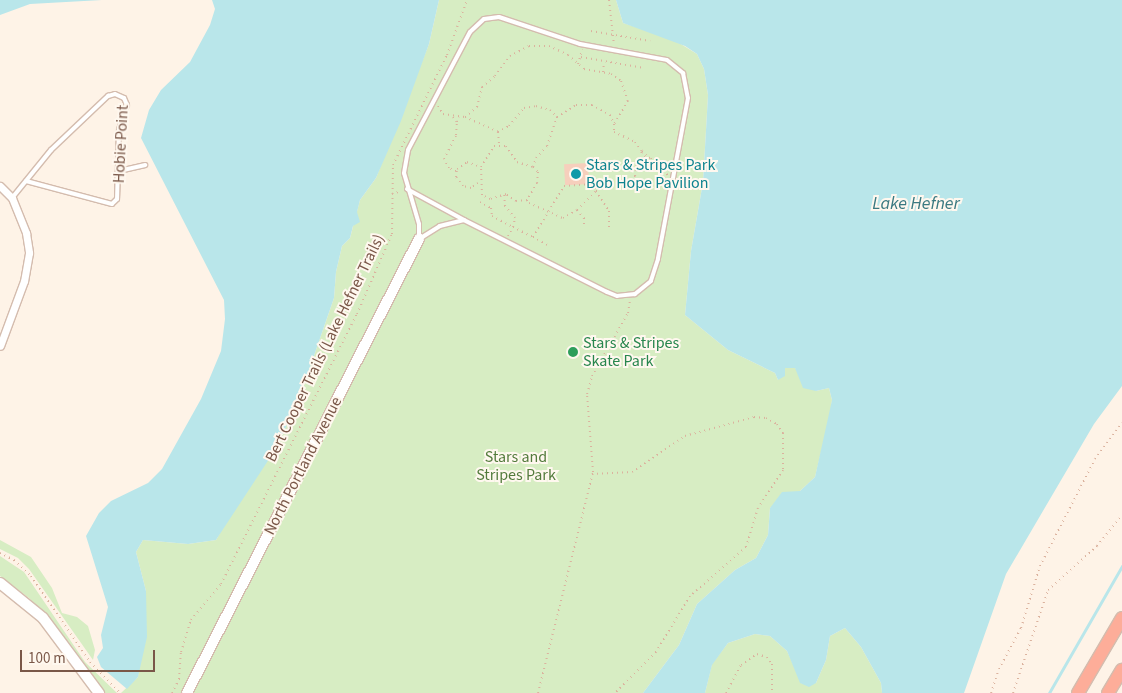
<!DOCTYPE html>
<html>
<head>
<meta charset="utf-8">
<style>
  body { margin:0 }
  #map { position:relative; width:1122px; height:693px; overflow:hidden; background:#fef3e7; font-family:"Source Sans 3",sans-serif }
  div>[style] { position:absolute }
  .green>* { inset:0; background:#d7edc3 }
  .water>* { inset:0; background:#b9e6ea }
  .stream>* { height:2.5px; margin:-1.25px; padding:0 1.25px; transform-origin:1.25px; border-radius:1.25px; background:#b9e6ea }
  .building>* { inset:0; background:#f6cfbc; transform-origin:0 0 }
  .path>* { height:2px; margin-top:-1px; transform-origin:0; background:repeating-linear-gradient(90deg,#dbb29e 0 1px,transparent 0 5px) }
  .roads { filter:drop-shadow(1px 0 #d4bcae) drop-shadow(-1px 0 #d4bcae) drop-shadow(0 1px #d4bcae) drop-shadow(0 -1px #d4bcae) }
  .lane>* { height:4px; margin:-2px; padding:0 2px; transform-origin:2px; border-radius:2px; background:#fff }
  .street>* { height:7px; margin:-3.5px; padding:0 3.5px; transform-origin:3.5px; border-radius:3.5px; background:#fff }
  .secondary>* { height:10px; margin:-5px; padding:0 5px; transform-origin:5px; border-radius:5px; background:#fff }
  .highway>* { height:12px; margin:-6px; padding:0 6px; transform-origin:6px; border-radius:6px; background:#fdad99 }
  .dots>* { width:14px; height:14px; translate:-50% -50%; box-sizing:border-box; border:2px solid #fff8ef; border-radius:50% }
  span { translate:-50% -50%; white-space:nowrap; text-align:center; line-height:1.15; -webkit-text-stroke:4px #fff8ef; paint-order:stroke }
  .street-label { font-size:16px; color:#7a5748 }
  .culture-label { font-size:16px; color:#0d838f }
  .left { translate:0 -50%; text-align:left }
  .leisure-label { font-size:16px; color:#27864d }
  .park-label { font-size:16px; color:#537b3c }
  .water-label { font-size:18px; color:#3a7981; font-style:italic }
  .scale { position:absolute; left:20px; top:650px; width:135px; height:22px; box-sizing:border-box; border:2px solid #7a5748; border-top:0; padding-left:6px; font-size:15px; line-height:18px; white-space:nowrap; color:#7a5748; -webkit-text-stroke:4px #fff8ef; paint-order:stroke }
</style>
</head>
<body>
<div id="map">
  <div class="green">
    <i style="clip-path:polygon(439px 0,616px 0,623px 23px,671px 38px,697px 54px,704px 69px,708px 95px,703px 182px,691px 251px,685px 315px,728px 350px,775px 373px,778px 380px,784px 368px,795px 368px,816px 391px,829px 388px,832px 400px,830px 415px,815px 477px,800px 491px,770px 508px,768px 535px,756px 558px,735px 570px,697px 604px,679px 645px,643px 693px,121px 693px,138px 677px,146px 591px,136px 552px,143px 540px,188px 544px,216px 540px,301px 393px,334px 298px,336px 272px,342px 246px,350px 238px,360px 200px,376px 178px,429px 44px)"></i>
    <i style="clip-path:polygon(0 540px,31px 557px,52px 588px,62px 613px,77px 617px,88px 626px,95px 650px,93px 660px,29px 569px,18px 558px,0 549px)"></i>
    <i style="clip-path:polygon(0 556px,24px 572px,85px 662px,117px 693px,104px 693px,57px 627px,29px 598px,0 576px)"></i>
    <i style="clip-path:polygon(845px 628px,861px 647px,881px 683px,882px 693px,705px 693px,712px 664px,728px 643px,755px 634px,770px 636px,787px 651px,802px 684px,816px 683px,826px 660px,830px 636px)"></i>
  </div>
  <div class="water">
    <i style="clip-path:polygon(0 0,102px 0,30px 4px,0 15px)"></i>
    <i style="clip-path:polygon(212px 0,439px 0,429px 44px,401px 121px,376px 178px,360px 200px,357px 212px,360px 222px,353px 226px,350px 238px,342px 246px,336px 272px,334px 298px,301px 393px,277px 447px,216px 540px,188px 544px,143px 540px,136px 552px,146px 591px,147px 637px,138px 677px,127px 689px,101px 667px,97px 657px,103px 648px,101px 635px,108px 607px,86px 536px,99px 513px,111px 501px,148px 483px,162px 469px,201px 399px,221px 351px,225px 319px,224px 300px,141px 138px,149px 110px,161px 90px,190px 62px,210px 25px,215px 9px)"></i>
    <i style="clip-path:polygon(616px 0,1122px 0,1122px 386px,1094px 424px,1006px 574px,964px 693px,882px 693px,881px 683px,861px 647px,845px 628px,830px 636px,826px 660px,816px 683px,809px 687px,800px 683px,787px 651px,770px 636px,755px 634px,728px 643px,712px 665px,705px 693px,643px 693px,679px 645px,697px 604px,735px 570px,756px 558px,768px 535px,770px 508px,782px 492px,800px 491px,815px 477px,832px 400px,829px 388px,816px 391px,803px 388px,795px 368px,785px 368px,785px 376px,778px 380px,775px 373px,728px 350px,685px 315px,691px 251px,703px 182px,708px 95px,704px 69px,697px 54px,685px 46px,623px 23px)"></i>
  </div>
  <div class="stream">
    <i style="left:1049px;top:693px;width:146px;rotate:-60.1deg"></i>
  </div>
  <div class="building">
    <i style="left:588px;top:163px;width:21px;height:24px;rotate:87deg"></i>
  </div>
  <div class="path">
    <i style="left:609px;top:0;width:45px;rotate:83.7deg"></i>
    <i style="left:591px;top:31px;width:60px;rotate:9.6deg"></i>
    <i style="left:581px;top:57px;width:64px;rotate:9.9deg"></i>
    <i style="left:578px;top:64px;width:15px;rotate:-74deg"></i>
    <i style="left:603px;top:72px;width:10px;rotate:-84deg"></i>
    <i style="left:438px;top:106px;width:9px;rotate:58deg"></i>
    <i style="left:443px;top:114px;width:22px;rotate:8deg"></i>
    <i style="left:465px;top:117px;width:16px;rotate:-40deg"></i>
    <i style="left:477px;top:107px;width:21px;rotate:-76deg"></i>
    <i style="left:482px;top:87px;width:17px;rotate:-40deg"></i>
    <i style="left:495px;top:76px;width:25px;rotate:-53deg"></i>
    <i style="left:510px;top:56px;width:21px;rotate:-28deg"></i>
    <i style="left:529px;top:46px;width:20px"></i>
    <i style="left:549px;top:46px;width:21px;rotate:25deg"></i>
    <i style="left:568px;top:55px;width:21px;rotate:41deg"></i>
    <i style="left:584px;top:69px;width:27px;rotate:10deg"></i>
    <i style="left:611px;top:74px;width:12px;rotate:35deg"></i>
    <i style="left:621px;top:81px;width:21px;rotate:71deg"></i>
    <i style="left:628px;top:101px;width:27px;rotate:121deg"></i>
    <i style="left:614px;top:124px;width:8px;rotate:90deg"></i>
    <i style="left:614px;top:132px;width:23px;rotate:25deg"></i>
    <i style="left:635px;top:142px;width:11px;rotate:52deg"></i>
    <i style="left:453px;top:117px;width:6px;rotate:51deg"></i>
    <i style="left:457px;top:122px;width:5px;rotate:-53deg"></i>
    <i style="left:465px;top:117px;width:36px;rotate:24deg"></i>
    <i style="left:498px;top:132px;width:12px;rotate:85deg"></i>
    <i style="left:498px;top:132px;width:13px;rotate:-29deg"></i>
    <i style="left:509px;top:126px;width:23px;rotate:-50deg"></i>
    <i style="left:524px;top:108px;width:12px;rotate:-9deg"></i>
    <i style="left:536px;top:106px;width:15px;rotate:16deg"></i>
    <i style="left:550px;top:110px;width:10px;rotate:45deg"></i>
    <i style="left:557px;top:117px;width:22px;rotate:-32deg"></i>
    <i style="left:576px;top:105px;width:16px"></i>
    <i style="left:592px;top:105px;width:21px;rotate:29deg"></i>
    <i style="left:610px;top:115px;width:10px;rotate:66deg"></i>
    <i style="left:640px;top:158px;width:7px;rotate:-74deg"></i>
    <i style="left:642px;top:151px;width:8px;rotate:45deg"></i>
    <i style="left:533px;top:167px;width:9px;rotate:-72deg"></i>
    <i style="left:536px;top:158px;width:16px;rotate:-47deg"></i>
    <i style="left:547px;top:146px;width:31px;rotate:-71deg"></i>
    <i style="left:456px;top:171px;width:8px;rotate:-157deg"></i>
    <i style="left:449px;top:168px;width:10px;rotate:-119deg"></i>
    <i style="left:444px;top:159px;width:27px;rotate:-63deg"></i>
    <i style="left:456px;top:135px;width:13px;rotate:-86deg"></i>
    <i style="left:478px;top:183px;width:9px;rotate:144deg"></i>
    <i style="left:471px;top:188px;width:8px;rotate:-166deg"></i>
    <i style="left:463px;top:186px;width:11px;rotate:-128deg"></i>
    <i style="left:456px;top:177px;width:8px;rotate:-83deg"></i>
    <i style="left:457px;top:169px;width:12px;rotate:-35deg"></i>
    <i style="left:467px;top:162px;width:15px;rotate:20deg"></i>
    <i style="left:392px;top:194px;width:9px;rotate:-18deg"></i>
    <i style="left:527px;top:200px;width:11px;rotate:175deg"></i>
    <i style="left:516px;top:201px;width:12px;rotate:-145deg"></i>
    <i style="left:506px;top:194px;width:17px;rotate:163deg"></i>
    <i style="left:490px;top:199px;width:9px;rotate:-153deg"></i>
    <i style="left:482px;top:195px;width:28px;rotate:-92deg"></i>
    <i style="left:481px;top:167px;width:25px;rotate:-58deg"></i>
    <i style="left:494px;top:146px;width:12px"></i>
    <i style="left:506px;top:146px;width:19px;rotate:55deg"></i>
    <i style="left:517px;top:162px;width:17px;rotate:17deg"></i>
    <i style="left:533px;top:167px;width:7px;rotate:45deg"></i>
    <i style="left:538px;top:172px;width:11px;rotate:95deg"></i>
    <i style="left:537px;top:183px;width:20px;rotate:120deg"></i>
    <i style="left:527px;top:200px;width:4px;rotate:56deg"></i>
    <i style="left:529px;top:203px;width:37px;rotate:24deg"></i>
    <i style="left:563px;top:218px;width:16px;rotate:-30deg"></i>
    <i style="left:577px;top:210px;width:27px;rotate:-45deg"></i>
    <i style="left:596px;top:191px;width:24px;rotate:57deg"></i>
    <i style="left:609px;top:211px;width:17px;rotate:90deg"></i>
    <i style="left:480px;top:202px;width:13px;rotate:29deg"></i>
    <i style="left:491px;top:208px;width:8px;rotate:83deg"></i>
    <i style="left:492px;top:216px;width:24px;rotate:28deg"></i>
    <i style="left:513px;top:227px;width:9px;rotate:-77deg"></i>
    <i style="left:515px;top:218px;width:16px;rotate:-130deg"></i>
    <i style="left:505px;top:206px;width:14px;rotate:-94deg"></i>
    <i style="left:577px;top:210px;width:11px;rotate:49deg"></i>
    <i style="left:584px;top:218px;width:9px;rotate:90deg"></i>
    <i style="left:508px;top:236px;width:10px;rotate:-61deg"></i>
    <i style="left:513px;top:227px;width:22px;rotate:27deg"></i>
    <i style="left:533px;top:237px;width:60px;rotate:-58.7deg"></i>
    <i style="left:564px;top:186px;width:28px;rotate:-4deg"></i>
    <i style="left:592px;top:184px;width:8px;rotate:60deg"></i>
    <i style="left:596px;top:191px;width:18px;rotate:-29deg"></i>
    <i style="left:612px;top:182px;width:14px"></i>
    <i style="left:626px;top:182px;width:11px;rotate:-34deg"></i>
    <i style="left:635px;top:176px;width:13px;rotate:-81deg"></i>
    <i style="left:637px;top:163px;width:9px;rotate:-41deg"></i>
    <i style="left:644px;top:157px;width:7px;rotate:8deg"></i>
    <i style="left:651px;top:158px;width:13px;rotate:58deg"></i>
    <i style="left:658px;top:169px;width:12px;rotate:31deg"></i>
    <i style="left:533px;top:237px;width:18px;rotate:29deg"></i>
    <i style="left:592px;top:474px;width:40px;rotate:-2.9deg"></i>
    <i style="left:632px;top:472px;width:64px;rotate:-34.2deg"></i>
    <i style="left:685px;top:436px;width:72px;rotate:-15.4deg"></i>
    <i style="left:754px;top:417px;width:12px;rotate:5deg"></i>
    <i style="left:766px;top:418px;width:13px;rotate:29deg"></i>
    <i style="left:777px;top:424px;width:11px;rotate:56deg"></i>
    <i style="left:783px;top:433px;width:37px;rotate:90deg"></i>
    <i style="left:783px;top:470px;width:45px;rotate:123.3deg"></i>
    <i style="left:758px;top:508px;width:41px;rotate:107.1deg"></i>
    <i style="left:746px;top:547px;width:74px;rotate:138.8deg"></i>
    <i style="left:690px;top:596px;width:66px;rotate:121.3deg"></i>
    <i style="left:656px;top:652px;width:58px;rotate:135deg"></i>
    <i style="left:0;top:553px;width:16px;rotate:27deg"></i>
    <i style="left:14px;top:560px;width:23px;rotate:43deg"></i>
    <i style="left:31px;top:576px;width:104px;rotate:55.5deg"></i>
    <i style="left:90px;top:662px;width:43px;rotate:45.9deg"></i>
    <i style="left:172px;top:693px;width:16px;rotate:-63deg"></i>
    <i style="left:179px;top:679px;width:27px;rotate:-86deg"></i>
    <i style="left:181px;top:652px;width:34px;rotate:-73deg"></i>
    <i style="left:191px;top:620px;width:47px;rotate:-50.2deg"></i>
    <i style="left:221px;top:584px;width:302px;rotate:-63.3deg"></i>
    <i style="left:357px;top:314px;width:87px;rotate:-66.4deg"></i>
    <i style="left:392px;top:234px;width:69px;rotate:-89.2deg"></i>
    <i style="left:393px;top:165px;width:123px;rotate:-63.9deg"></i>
    <i style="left:447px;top:55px;width:59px;rotate:-70deg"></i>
    <i style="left:538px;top:693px;width:228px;rotate:-76deg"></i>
    <i style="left:593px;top:472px;width:78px;rotate:-94.4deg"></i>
    <i style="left:587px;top:394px;width:19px;rotate:-74deg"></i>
    <i style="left:592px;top:376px;width:73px;rotate:-60.3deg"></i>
    <i style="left:628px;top:313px;width:12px;rotate:-81deg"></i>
    <i style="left:726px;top:693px;width:32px;rotate:-62deg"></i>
    <i style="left:741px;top:665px;width:19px;rotate:-35deg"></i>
    <i style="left:757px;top:654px;width:10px;rotate:17deg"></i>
    <i style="left:767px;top:657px;width:9px;rotate:54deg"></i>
    <i style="left:772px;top:664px;width:29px;rotate:90deg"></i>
    <i style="left:991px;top:693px;width:25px;rotate:-72deg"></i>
    <i style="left:999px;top:669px;width:47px;rotate:-61.8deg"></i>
    <i style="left:1021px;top:628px;width:65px;rotate:-73deg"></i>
    <i style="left:1040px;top:566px;width:120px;rotate:-62.8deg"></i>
    <i style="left:1095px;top:459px;width:45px;rotate:-53.1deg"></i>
    <i style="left:1013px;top:693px;width:109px;rotate:-71.2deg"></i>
    <i style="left:1048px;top:590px;width:66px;rotate:-41.9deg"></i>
    <i style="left:1097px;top:546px;width:40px;rotate:-51deg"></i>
  </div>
  <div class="roads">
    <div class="lane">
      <i style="left:499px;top:17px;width:85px;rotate:18.4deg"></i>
      <i style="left:580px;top:44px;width:88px;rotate:10.4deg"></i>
      <i style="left:667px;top:60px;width:21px;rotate:39deg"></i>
      <i style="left:683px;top:73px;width:25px;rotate:79deg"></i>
      <i style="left:688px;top:98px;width:164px;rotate:100.6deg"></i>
      <i style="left:658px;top:259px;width:23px;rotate:108deg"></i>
      <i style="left:651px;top:281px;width:21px;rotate:141deg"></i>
      <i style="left:635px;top:294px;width:18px;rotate:174deg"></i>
      <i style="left:617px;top:296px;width:11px;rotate:-158deg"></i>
      <i style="left:607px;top:292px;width:160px;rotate:-153.3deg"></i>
      <i style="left:464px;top:220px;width:25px;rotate:166deg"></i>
      <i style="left:440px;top:226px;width:25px;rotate:148deg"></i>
      <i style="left:419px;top:239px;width:15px;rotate:-90deg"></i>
      <i style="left:419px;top:224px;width:53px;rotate:-106.4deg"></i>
      <i style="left:404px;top:173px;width:23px;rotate:-80deg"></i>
      <i style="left:408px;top:150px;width:133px;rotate:-62.3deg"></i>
      <i style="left:470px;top:32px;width:19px;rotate:-43deg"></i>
      <i style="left:484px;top:19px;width:15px;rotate:-8deg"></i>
      <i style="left:119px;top:171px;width:27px;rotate:-13deg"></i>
      <i style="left:407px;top:189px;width:65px;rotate:28.5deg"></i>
      <i style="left:12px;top:198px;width:62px;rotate:-50.9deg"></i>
      <i style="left:51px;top:150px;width:79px;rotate:-43.5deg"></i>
      <i style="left:108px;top:96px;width:7px;rotate:-16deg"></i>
      <i style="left:115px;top:94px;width:10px;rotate:24deg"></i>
      <i style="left:124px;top:98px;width:8px;rotate:67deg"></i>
      <i style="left:127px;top:105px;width:25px;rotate:108deg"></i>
      <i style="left:119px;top:129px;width:70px;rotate:91.6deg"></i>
      <i style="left:117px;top:199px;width:7px;rotate:135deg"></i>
      <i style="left:112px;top:204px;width:89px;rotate:-165deg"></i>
    </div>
    <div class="street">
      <i style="left:0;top:186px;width:17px;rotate:45deg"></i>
      <i style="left:12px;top:198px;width:38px;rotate:68deg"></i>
      <i style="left:26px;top:233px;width:20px;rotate:81deg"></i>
      <i style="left:29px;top:253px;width:28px;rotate:100deg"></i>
      <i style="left:24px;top:281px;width:69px;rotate:110.3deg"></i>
    </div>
    <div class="secondary">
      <i style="left:0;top:583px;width:55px;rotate:39.1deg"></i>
      <i style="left:43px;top:618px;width:94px;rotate:53.3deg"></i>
      <i style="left:187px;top:693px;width:510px;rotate:-62.93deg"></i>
    </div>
    <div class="highway">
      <i style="left:1078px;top:693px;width:87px;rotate:-59.6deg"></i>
      <i style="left:1108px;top:693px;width:27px;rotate:-59deg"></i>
    </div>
  </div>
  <div class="dots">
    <i style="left:576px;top:174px;background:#0f9aa8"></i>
    <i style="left:573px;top:352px;background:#2e9e5b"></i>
  </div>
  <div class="street-label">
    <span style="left:121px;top:144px;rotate:-87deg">Hobie Point</span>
    <span style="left:325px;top:348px;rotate:-64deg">Bert Cooper Trails (Lake Hefner Trails)</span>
    <span style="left:303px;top:466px;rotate:-63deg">North Portland Avenue</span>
  </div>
  <div class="culture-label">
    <span class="left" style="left:586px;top:174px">Stars &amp; Stripes Park<br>Bob Hope Pavilion</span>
  </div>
  <div class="leisure-label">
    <span class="left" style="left:583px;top:352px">Stars &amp; Stripes<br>Skate Park</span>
  </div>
  <div class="park-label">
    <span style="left:516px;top:466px">Stars and<br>Stripes Park</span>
  </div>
  <div class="water-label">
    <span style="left:916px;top:204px">Lake Hefner</span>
  </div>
  <div class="scale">100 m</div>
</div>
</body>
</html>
